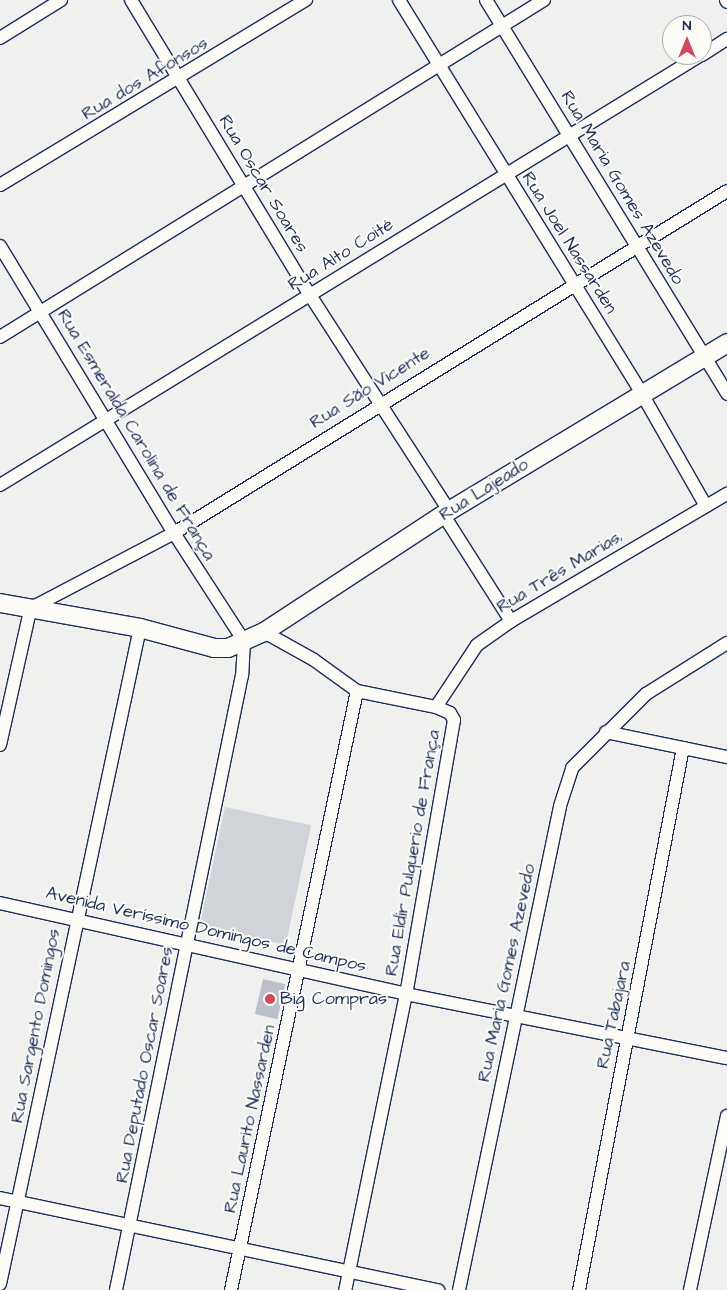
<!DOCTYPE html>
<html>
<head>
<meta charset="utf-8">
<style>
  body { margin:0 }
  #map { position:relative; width:727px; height:1290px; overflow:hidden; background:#f0f0ee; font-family:"Architects Daughter",sans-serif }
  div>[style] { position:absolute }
  .green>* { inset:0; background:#d0d3d8; transform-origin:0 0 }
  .building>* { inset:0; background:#bbc0ca; transform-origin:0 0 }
  .roads { filter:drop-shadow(1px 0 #1b2f5e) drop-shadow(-1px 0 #1b2f5e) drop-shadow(0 1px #1b2f5e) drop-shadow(0 -1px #1b2f5e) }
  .street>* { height:12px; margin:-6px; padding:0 6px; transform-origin:6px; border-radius:6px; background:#fdfcf7 }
  .secondary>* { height:18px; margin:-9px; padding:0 9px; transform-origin:9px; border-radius:9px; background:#fdfcf7 }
  .dots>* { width:14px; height:14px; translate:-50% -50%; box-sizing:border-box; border:2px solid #fdfcf7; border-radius:50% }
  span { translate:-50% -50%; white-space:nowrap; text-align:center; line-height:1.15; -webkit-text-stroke:4px #fdfcf7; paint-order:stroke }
  .street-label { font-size:18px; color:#1b2f5e }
  .poi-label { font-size:18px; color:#1b2f5e }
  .left { translate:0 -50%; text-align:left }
  .north { position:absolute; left:662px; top:15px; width:50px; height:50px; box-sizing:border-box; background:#fdfcf7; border:1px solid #a3aaba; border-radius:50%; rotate:0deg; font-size:14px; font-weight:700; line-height:20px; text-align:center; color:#1b2f5e }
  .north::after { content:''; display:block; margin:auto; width:18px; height:22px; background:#d1495b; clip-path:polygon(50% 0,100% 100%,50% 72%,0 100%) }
</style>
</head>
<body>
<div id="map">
  <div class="green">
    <i style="left:225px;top:807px;width:88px;height:122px;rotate:12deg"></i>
  </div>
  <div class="building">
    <i style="left:263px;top:979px;width:23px;height:36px;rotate:13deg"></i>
  </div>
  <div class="roads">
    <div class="street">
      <i style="left:131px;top:0;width:345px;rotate:58.8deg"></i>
      <i style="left:310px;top:295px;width:257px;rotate:57.2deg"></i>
      <i style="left:399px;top:0;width:463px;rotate:58.3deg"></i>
      <i style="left:642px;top:394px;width:129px;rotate:60.3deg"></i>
      <i style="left:486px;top:0;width:462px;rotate:58.5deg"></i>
      <i style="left:726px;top:0;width:2px;rotate:63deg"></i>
      <i style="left:0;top:38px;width:72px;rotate:-31.9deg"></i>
      <i style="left:702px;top:55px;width:30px;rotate:-33deg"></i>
      <i style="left:0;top:185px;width:358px;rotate:-31.2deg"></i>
      <i style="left:0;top:246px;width:336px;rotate:58.8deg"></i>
      <i style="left:174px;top:533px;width:129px;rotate:57.1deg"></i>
      <i style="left:244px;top:641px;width:34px;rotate:93deg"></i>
      <i style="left:242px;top:675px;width:628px;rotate:101.58deg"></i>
      <i style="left:0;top:337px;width:640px;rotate:-31.78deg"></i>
      <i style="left:0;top:485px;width:822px;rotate:-31.53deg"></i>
      <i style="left:443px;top:514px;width:127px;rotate:57.6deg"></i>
      <i style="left:264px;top:632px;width:57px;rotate:29.2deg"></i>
      <i style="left:314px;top:660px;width:53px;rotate:35.8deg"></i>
      <i style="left:357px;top:691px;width:81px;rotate:11.4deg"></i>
      <i style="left:436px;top:707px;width:15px;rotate:23deg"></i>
      <i style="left:450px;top:713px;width:8px;rotate:60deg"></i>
      <i style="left:454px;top:720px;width:278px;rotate:99.9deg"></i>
      <i style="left:406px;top:994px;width:302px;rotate:101.6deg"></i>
      <i style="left:436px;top:707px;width:74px;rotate:-56.5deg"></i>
      <i style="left:477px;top:645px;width:42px;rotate:-35.2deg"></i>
      <i style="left:511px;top:621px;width:251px;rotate:-30.5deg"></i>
      <i style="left:606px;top:732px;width:124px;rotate:11.7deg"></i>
      <i style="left:0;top:745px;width:137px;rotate:-77.4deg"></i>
      <i style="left:30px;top:611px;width:9px;rotate:-41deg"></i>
      <i style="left:37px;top:605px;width:155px;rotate:-27.7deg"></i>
      <i style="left:174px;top:533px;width:650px;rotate:-31.73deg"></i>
      <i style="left:0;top:903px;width:416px;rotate:12.6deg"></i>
      <i style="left:406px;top:994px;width:327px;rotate:11.3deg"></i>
      <i style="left:0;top:1198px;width:448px;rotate:11.9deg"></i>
      <i style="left:0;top:1284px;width:671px;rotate:-77.95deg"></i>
      <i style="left:231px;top:1290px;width:612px;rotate:-78.12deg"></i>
      <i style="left:459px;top:1290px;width:494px;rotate:-78.2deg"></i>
      <i style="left:560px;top:806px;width:40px;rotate:-72deg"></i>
      <i style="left:572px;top:768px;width:105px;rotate:-45deg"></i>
      <i style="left:646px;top:694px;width:96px;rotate:-32.2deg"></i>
      <i style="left:579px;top:1290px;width:552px;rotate:-79.14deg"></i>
      <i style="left:690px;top:1290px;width:178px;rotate:-78deg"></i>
    </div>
    <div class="secondary">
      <i style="left:0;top:603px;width:142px;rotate:10.1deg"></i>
      <i style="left:140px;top:628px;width:77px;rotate:15.1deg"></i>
      <i style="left:214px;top:648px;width:14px"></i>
      <i style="left:228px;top:648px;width:39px;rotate:-24deg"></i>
      <i style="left:264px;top:632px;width:221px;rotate:-33.2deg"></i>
      <i style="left:449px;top:511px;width:325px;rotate:-31.1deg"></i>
    </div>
  </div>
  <div class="dots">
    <i style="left:270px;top:999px;background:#d1495b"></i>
  </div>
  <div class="street-label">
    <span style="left:145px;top:79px;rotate:-31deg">Rua dos Afonsos</span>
    <span style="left:263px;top:184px;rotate:59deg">Rua Oscar Soares</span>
    <span style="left:622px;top:188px;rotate:59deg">Rua Maria Gomes Azevedo</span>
    <span style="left:569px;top:243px;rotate:58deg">Rua Joel Nassarden</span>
    <span style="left:341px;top:255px;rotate:-32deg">Rua Alto Coité</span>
    <span style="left:370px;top:388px;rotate:-32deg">Rua São Vicente</span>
    <span style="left:136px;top:435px;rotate:59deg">Rua Esmeralda Carolina de França</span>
    <span style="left:484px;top:490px;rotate:-32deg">Rua Lajeado</span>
    <span style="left:560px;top:572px;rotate:-31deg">Rua Três Marias,</span>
    <span style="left:413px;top:853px;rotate:-80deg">Rua Eldir Pulquerio de França</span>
    <span style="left:206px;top:930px;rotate:13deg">Avenida Veríssimo Domingos de Campos</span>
    <span style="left:507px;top:973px;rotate:-78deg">Rua Maria Gomes Azevedo</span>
    <span style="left:614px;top:1015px;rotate:-78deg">Rua Tabajara</span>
    <span style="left:36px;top:1026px;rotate:-79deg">Rua Sargento Domingos</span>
    <span style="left:145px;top:1065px;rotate:-79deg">Rua Deputado Oscar Soares</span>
    <span style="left:250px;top:1119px;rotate:-78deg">Rua Laurito Nassarden</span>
  </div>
  <div class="poi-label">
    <span class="left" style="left:280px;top:999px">Big Compras</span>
  </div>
  <div class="north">N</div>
</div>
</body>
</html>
